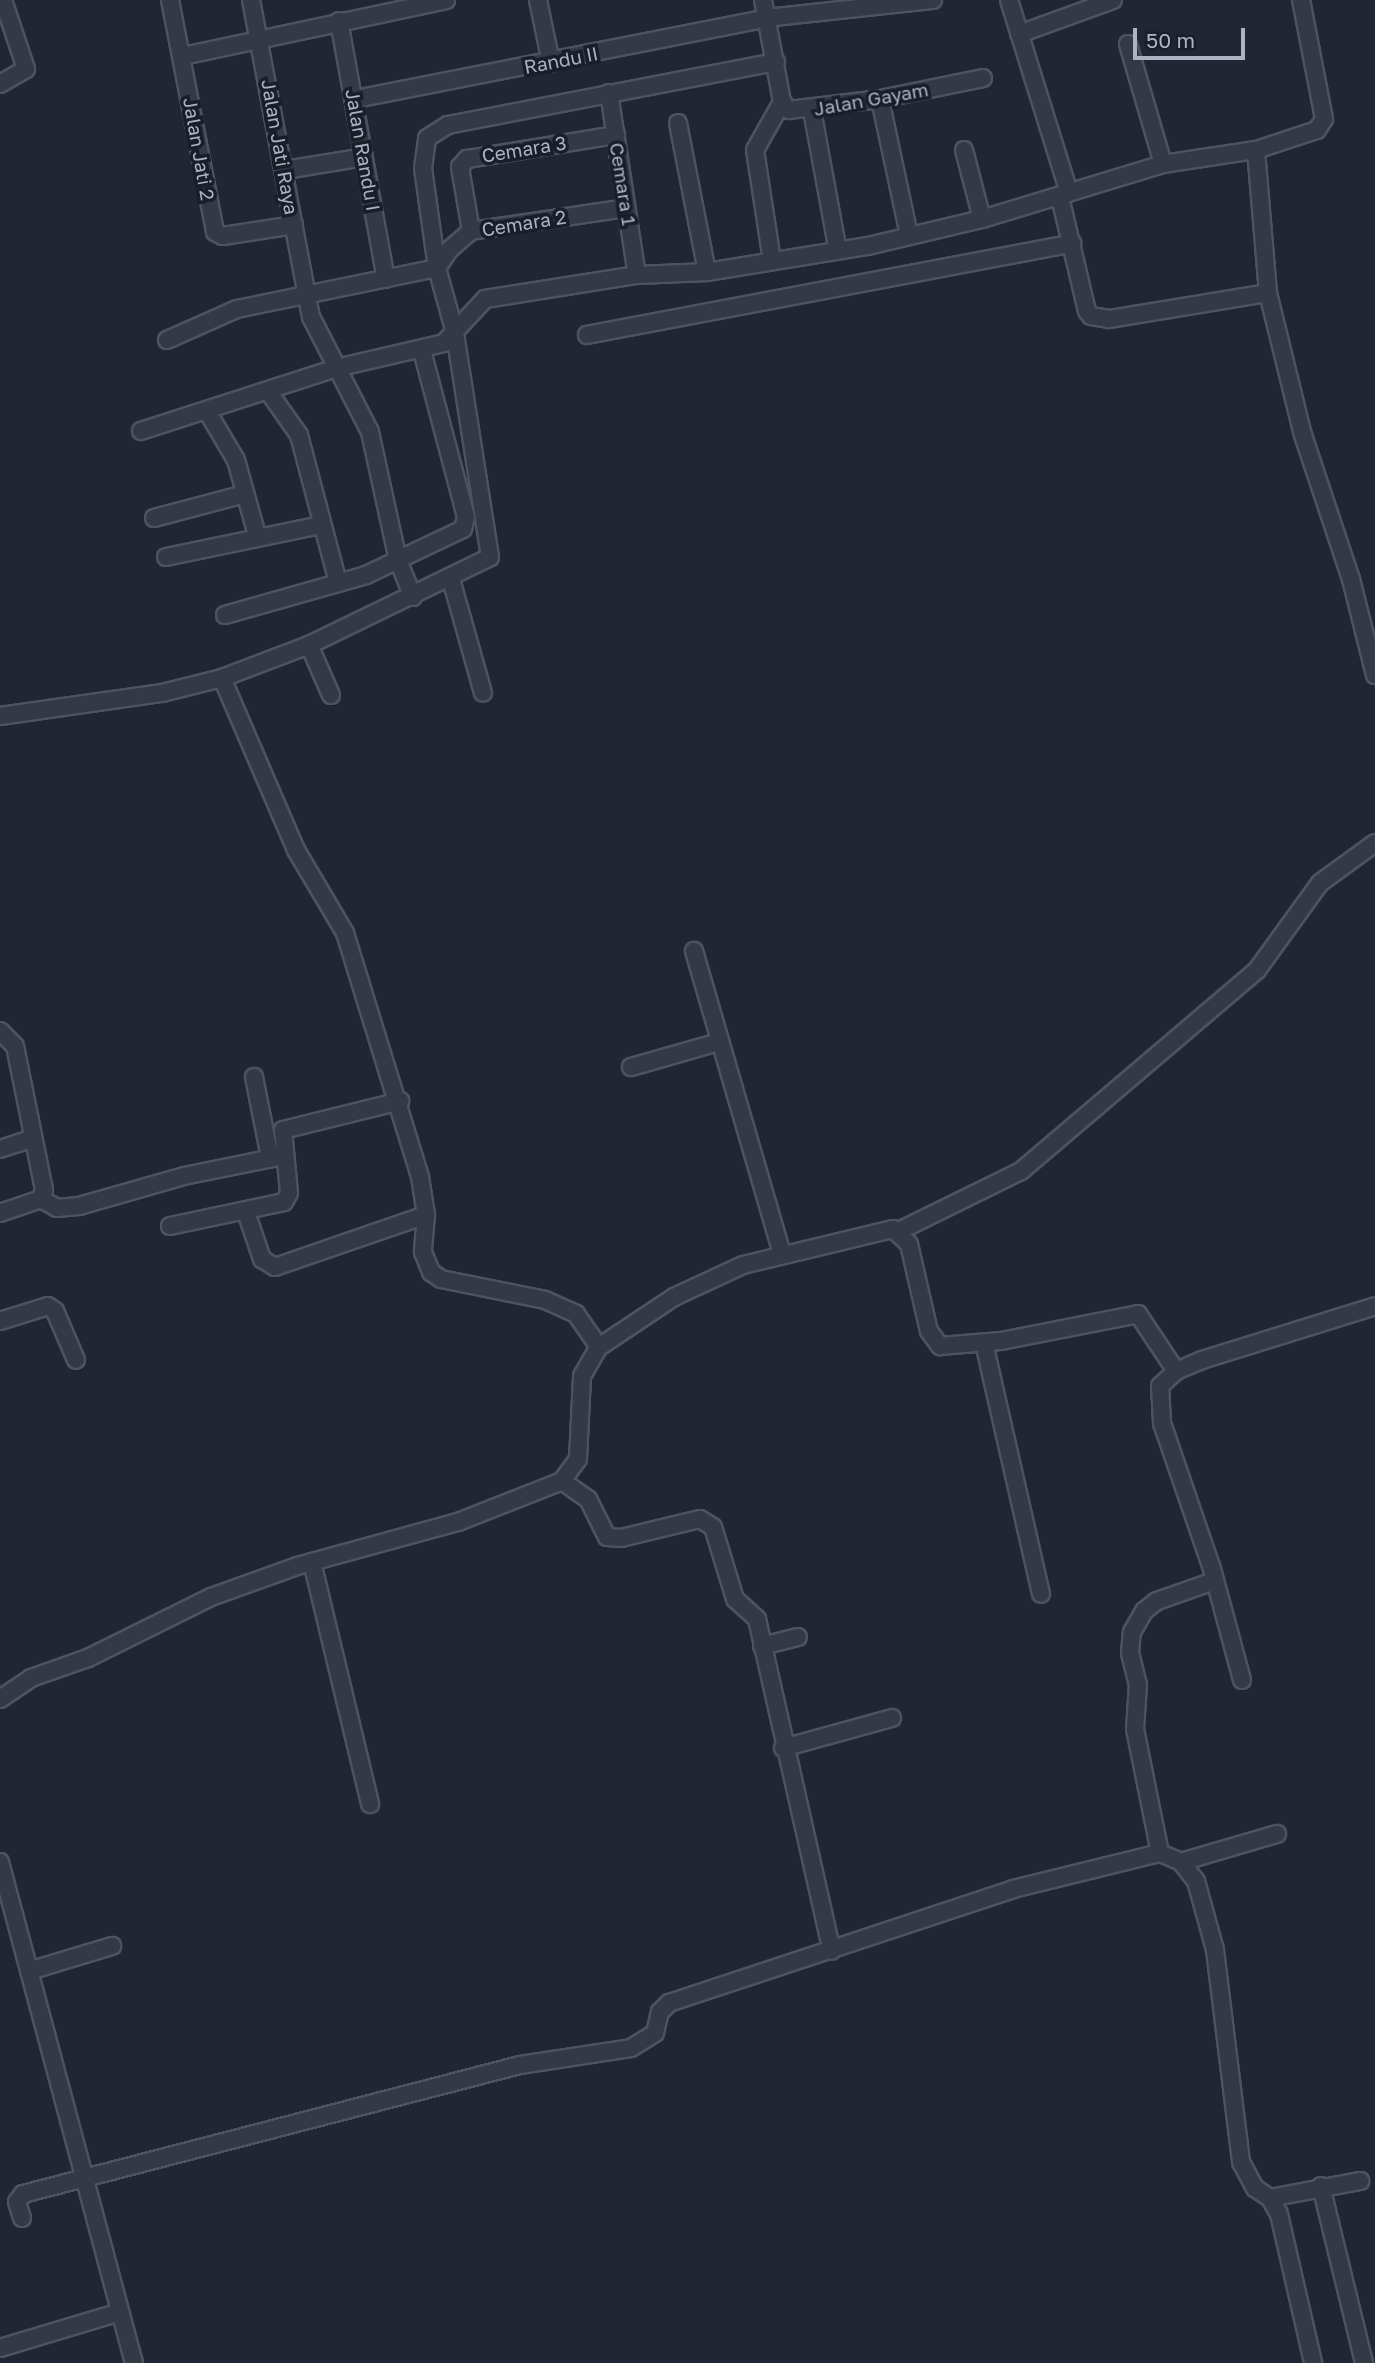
<!DOCTYPE html>
<html>
<head>
<meta charset="utf-8">
<style>
  body { margin:0 }
  #map { position:relative; width:1375px; height:2363px; overflow:hidden; background:#202634; font-family:"Golos Text",sans-serif }
  div>[style] { position:absolute }
  .roads { filter:drop-shadow(2px 0 #4e5360) drop-shadow(-2px 0 #4e5360) drop-shadow(0 2px #4e5360) drop-shadow(0 -2px #4e5360) }
  .minor>* { height:16px; margin:-8px; padding:0 8px; transform-origin:8px; border-radius:8px; background:#333945 }
  span { translate:-50% -50%; white-space:nowrap; text-align:center; line-height:1.15; -webkit-text-stroke:7px #191e29; paint-order:stroke }
  .street-label { font-size:19px; color:#adb3c2 }
  .scale { position:absolute; left:1133px; top:28px; width:112px; height:32px; box-sizing:border-box; border:4px solid #adb3c2; border-top:0; padding-left:9px; font-size:21px; line-height:24px; white-space:nowrap; color:#adb3c2; -webkit-text-stroke:5px #191e29; paint-order:stroke }
</style>
</head>
<body>
<div id="map">
  <div class="roads">
    <div class="minor">
      <i style="left:170px;top:0;width:236px;rotate:79deg"></i>
      <i style="left:215px;top:232px;width:9px;rotate:27deg"></i>
      <i style="left:223px;top:236px;width:72px;rotate:-8.8deg"></i>
      <i style="left:251px;top:0;width:323px;rotate:79.3deg"></i>
      <i style="left:311px;top:317px;width:129px;rotate:62.8deg"></i>
      <i style="left:370px;top:432px;width:131px;rotate:77.7deg"></i>
      <i style="left:398px;top:560px;width:40px;rotate:68deg"></i>
      <i style="left:538px;top:0;width:64px;rotate:78.3deg"></i>
      <i style="left:763px;top:0;width:104px;rotate:79.4deg"></i>
      <i style="left:782px;top:102px;width:11px;rotate:49deg"></i>
      <i style="left:789px;top:110px;width:92px;rotate:-6.9deg"></i>
      <i style="left:880px;top:99px;width:105px;rotate:-11.5deg"></i>
      <i style="left:1009px;top:0;width:202px;rotate:72.7deg"></i>
      <i style="left:339px;top:21px;width:262px;rotate:79.7deg"></i>
      <i style="left:1019px;top:34px;width:100px;rotate:-19.9deg"></i>
      <i style="left:1128px;top:44px;width:125px;rotate:73.7deg"></i>
      <i style="left:183px;top:56px;width:269px;rotate:-12deg"></i>
      <i style="left:0;top:84px;width:30px;rotate:-30deg"></i>
      <i style="left:26px;top:69px;width:73px;rotate:-108.4deg"></i>
      <i style="left:609px;top:93px;width:184px;rotate:81.3deg"></i>
      <i style="left:355px;top:99px;width:419px;rotate:-11.1deg"></i>
      <i style="left:766px;top:18px;width:168px;rotate:-6.2deg"></i>
      <i style="left:880px;top:99px;width:140px;rotate:78deg"></i>
      <i style="left:812px;top:110px;width:143px;rotate:79.6deg"></i>
      <i style="left:678px;top:123px;width:152px;rotate:79deg"></i>
      <i style="left:964px;top:150px;width:71px;rotate:75.4deg"></i>
      <i style="left:1256px;top:150px;width:144px;rotate:85.2deg"></i>
      <i style="left:1268px;top:293px;width:146px;rotate:76.2deg"></i>
      <i style="left:1303px;top:435px;width:152px;rotate:71.6deg"></i>
      <i style="left:1351px;top:579px;width:99px;rotate:76deg"></i>
      <i style="left:285px;top:170px;width:80px;rotate:-9.3deg"></i>
      <i style="left:1060px;top:197px;width:117px;rotate:76.7deg"></i>
      <i style="left:1087px;top:311px;width:6px;rotate:51deg"></i>
      <i style="left:1091px;top:316px;width:18px;rotate:9deg"></i>
      <i style="left:1109px;top:319px;width:161px;rotate:-9.3deg"></i>
      <i style="left:471px;top:231px;width:65px;rotate:-99.8deg"></i>
      <i style="left:460px;top:167px;width:11px;rotate:-49deg"></i>
      <i style="left:467px;top:159px;width:151px;rotate:-9.2deg"></i>
      <i style="left:772px;top:261px;width:112px;rotate:-98.7deg"></i>
      <i style="left:755px;top:150px;width:55px;rotate:-60.6deg"></i>
      <i style="left:587px;top:335px;width:494px;rotate:-10.7deg"></i>
      <i style="left:167px;top:340px;width:77px;rotate:-23.9deg"></i>
      <i style="left:237px;top:309px;width:204px;rotate:-11.6deg"></i>
      <i style="left:437px;top:268px;width:22px;rotate:-56deg"></i>
      <i style="left:449px;top:250px;width:29px;rotate:-41deg"></i>
      <i style="left:471px;top:231px;width:157px;rotate:-8.4deg"></i>
      <i style="left:268px;top:391px;width:54px;rotate:54.8deg"></i>
      <i style="left:299px;top:435px;width:153px;rotate:75.2deg"></i>
      <i style="left:207px;top:411px;width:57px;rotate:59.4deg"></i>
      <i style="left:236px;top:460px;width:78px;rotate:74.4deg"></i>
      <i style="left:141px;top:431px;width:205px;rotate:-17.9deg"></i>
      <i style="left:336px;top:368px;width:111px;rotate:-13deg"></i>
      <i style="left:444px;top:343px;width:60px;rotate:-47deg"></i>
      <i style="left:485px;top:299px;width:154px;rotate:-9deg"></i>
      <i style="left:637px;top:275px;width:70px;rotate:-2.5deg"></i>
      <i style="left:707px;top:272px;width:163px;rotate:-9.2deg"></i>
      <i style="left:868px;top:246px;width:117px;rotate:-13.3deg"></i>
      <i style="left:982px;top:219px;width:189px;rotate:-16.9deg"></i>
      <i style="left:1163px;top:164px;width:94px;rotate:-8.6deg"></i>
      <i style="left:1256px;top:150px;width:64px;rotate:-18.2deg"></i>
      <i style="left:1317px;top:130px;width:13px;rotate:-58deg"></i>
      <i style="left:1324px;top:119px;width:121px;rotate:-100.9deg"></i>
      <i style="left:154px;top:518px;width:94px;rotate:-14.8deg"></i>
      <i style="left:166px;top:557px;width:158px;rotate:-11.7deg"></i>
      <i style="left:451px;top:579px;width:118px;rotate:74.3deg"></i>
      <i style="left:225px;top:615px;width:147px;rotate:-15.8deg"></i>
      <i style="left:366px;top:575px;width:107px;rotate:-25.4deg"></i>
      <i style="left:463px;top:529px;width:12px;rotate:-76deg"></i>
      <i style="left:466px;top:517px;width:172px;rotate:-104.8deg"></i>
      <i style="left:222px;top:678px;width:93px;rotate:-20.8deg"></i>
      <i style="left:331px;top:695px;width:55px;rotate:-113.7deg"></i>
      <i style="left:309px;top:645px;width:201px;rotate:-25.9deg"></i>
      <i style="left:490px;top:557px;width:227px;rotate:-98.9deg"></i>
      <i style="left:455px;top:333px;width:67px;rotate:-105.5deg"></i>
      <i style="left:437px;top:268px;width:101px;rotate:-98deg"></i>
      <i style="left:423px;top:168px;width:30px;rotate:-82deg"></i>
      <i style="left:427px;top:138px;width:25px;rotate:-32deg"></i>
      <i style="left:448px;top:125px;width:334px;rotate:-10.9deg"></i>
      <i style="left:0;top:716px;width:164px;rotate:-8.1deg"></i>
      <i style="left:162px;top:693px;width:62px;rotate:-14deg"></i>
      <i style="left:222px;top:678px;width:187px;rotate:66.7deg"></i>
      <i style="left:296px;top:850px;width:96px;rotate:59.4deg"></i>
      <i style="left:345px;top:933px;width:255px;rotate:72.9deg"></i>
      <i style="left:420px;top:1177px;width:38px;rotate:81deg"></i>
      <i style="left:426px;top:1215px;width:37px;rotate:95deg"></i>
      <i style="left:423px;top:1252px;width:22px;rotate:68deg"></i>
      <i style="left:431px;top:1272px;width:12px;rotate:35deg"></i>
      <i style="left:441px;top:1279px;width:106px;rotate:11.4deg"></i>
      <i style="left:545px;top:1300px;width:34px;rotate:24deg"></i>
      <i style="left:576px;top:1314px;width:40px;rotate:55.1deg"></i>
      <i style="left:694px;top:951px;width:316px;rotate:73.8deg"></i>
      <i style="left:0;top:1031px;width:21px;rotate:45deg"></i>
      <i style="left:15px;top:1046px;width:147px;rotate:78.6deg"></i>
      <i style="left:44px;top:1190px;width:9px;rotate:108deg"></i>
      <i style="left:41px;top:1199px;width:43px;rotate:161.1deg"></i>
      <i style="left:631px;top:1067px;width:91px;rotate:-15.9deg"></i>
      <i style="left:254px;top:1077px;width:83px;rotate:78.8deg"></i>
      <i style="left:0;top:1149px;width:35px;rotate:-18deg"></i>
      <i style="left:41px;top:1199px;width:18px;rotate:29deg"></i>
      <i style="left:57px;top:1208px;width:22px;rotate:-5deg"></i>
      <i style="left:79px;top:1206px;width:109px;rotate:-15.9deg"></i>
      <i style="left:184px;top:1176px;width:100px;rotate:-11.5deg"></i>
      <i style="left:246px;top:1212px;width:50px;rotate:71.2deg"></i>
      <i style="left:262px;top:1259px;width:15px;rotate:32deg"></i>
      <i style="left:275px;top:1267px;width:160px;rotate:-19deg"></i>
      <i style="left:170px;top:1226px;width:116px;rotate:-11.9deg"></i>
      <i style="left:284px;top:1202px;width:10px;rotate:-61deg"></i>
      <i style="left:289px;top:1193px;width:63px;rotate:-95.4deg"></i>
      <i style="left:283px;top:1130px;width:121px;rotate:-13.9deg"></i>
      <i style="left:899px;top:1231px;width:136px;rotate:-26.2deg"></i>
      <i style="left:1021px;top:1171px;width:310px;rotate:-40.4deg"></i>
      <i style="left:1257px;top:970px;width:107px;rotate:-54.1deg"></i>
      <i style="left:1320px;top:883px;width:68px;rotate:-36deg"></i>
      <i style="left:0;top:1321px;width:50px;rotate:-17.4deg"></i>
      <i style="left:48px;top:1306px;width:9px;rotate:36deg"></i>
      <i style="left:55px;top:1311px;width:53px;rotate:66.8deg"></i>
      <i style="left:984px;top:1343px;width:257px;rotate:77.2deg"></i>
      <i style="left:562px;top:1481px;width:32px;rotate:35deg"></i>
      <i style="left:588px;top:1499px;width:42px;rotate:63.4deg"></i>
      <i style="left:607px;top:1537px;width:14px;rotate:4deg"></i>
      <i style="left:621px;top:1538px;width:81px;rotate:-13.5deg"></i>
      <i style="left:700px;top:1519px;width:15px;rotate:32deg"></i>
      <i style="left:713px;top:1527px;width:75px;rotate:73deg"></i>
      <i style="left:735px;top:1599px;width:30px;rotate:42deg"></i>
      <i style="left:757px;top:1619px;width:340px;rotate:77.3deg"></i>
      <i style="left:312px;top:1562px;width:249px;rotate:76.5deg"></i>
      <i style="left:762px;top:1646px;width:37px;rotate:-14deg"></i>
      <i style="left:1242px;top:1680px;width:115px;rotate:-105.1deg"></i>
      <i style="left:1212px;top:1569px;width:154px;rotate:-108.9deg"></i>
      <i style="left:1162px;top:1423px;width:37px;rotate:-93deg"></i>
      <i style="left:1160px;top:1386px;width:22px;rotate:-43deg"></i>
      <i style="left:1176px;top:1371px;width:28px;rotate:-23deg"></i>
      <i style="left:1202px;top:1360px;width:181px;rotate:-17.3deg"></i>
      <i style="left:0;top:1699px;width:37px;rotate:-34deg"></i>
      <i style="left:31px;top:1678px;width:60px;rotate:-19.3deg"></i>
      <i style="left:88px;top:1658px;width:137px;rotate:-26.4deg"></i>
      <i style="left:211px;top:1597px;width:91px;rotate:-19.8deg"></i>
      <i style="left:297px;top:1566px;width:167px;rotate:-15.3deg"></i>
      <i style="left:458px;top:1522px;width:112px;rotate:-21.5deg"></i>
      <i style="left:562px;top:1481px;width:27px;rotate:-54deg"></i>
      <i style="left:578px;top:1459px;width:83px;rotate:-87.2deg"></i>
      <i style="left:582px;top:1376px;width:34px;rotate:-60deg"></i>
      <i style="left:599px;top:1347px;width:90px;rotate:-33.7deg"></i>
      <i style="left:674px;top:1297px;width:76px;rotate:-24.9deg"></i>
      <i style="left:743px;top:1265px;width:154px;rotate:-13.5deg"></i>
      <i style="left:893px;top:1229px;width:22px;rotate:43deg"></i>
      <i style="left:909px;top:1244px;width:89px;rotate:77.1deg"></i>
      <i style="left:929px;top:1331px;width:19px;rotate:54deg"></i>
      <i style="left:940px;top:1346px;width:61px;rotate:-4.7deg"></i>
      <i style="left:1001px;top:1341px;width:140px;rotate:-11.1deg"></i>
      <i style="left:1138px;top:1314px;width:69px;rotate:56.3deg"></i>
      <i style="left:783px;top:1748px;width:113px;rotate:-15.4deg"></i>
      <i style="left:1160px;top:1853px;width:126px;rotate:-101.4deg"></i>
      <i style="left:1135px;top:1729px;width:44px;rotate:-86.1deg"></i>
      <i style="left:1138px;top:1685px;width:33px;rotate:-104deg"></i>
      <i style="left:1130px;top:1653px;width:21px;rotate:-85deg"></i>
      <i style="left:1132px;top:1632px;width:24px;rotate:-60deg"></i>
      <i style="left:1144px;top:1611px;width:16px;rotate:-38deg"></i>
      <i style="left:1157px;top:1601px;width:60px;rotate:-19.3deg"></i>
      <i style="left:0;top:1862px;width:519px;rotate:75.03deg"></i>
      <i style="left:1181px;top:1862px;width:100px;rotate:-16.3deg"></i>
      <i style="left:29px;top:1971px;width:87px;rotate:-16.8deg"></i>
      <i style="left:1321px;top:2186px;width:182px;rotate:76.3deg"></i>
      <i style="left:1270px;top:2198px;width:92px;rotate:-10.7deg"></i>
      <i style="left:22px;top:2218px;width:17px;rotate:-107deg"></i>
      <i style="left:17px;top:2202px;width:10px;rotate:-53deg"></i>
      <i style="left:23px;top:2194px;width:513px;rotate:-14.55deg"></i>
      <i style="left:520px;top:2065px;width:112px;rotate:-8.7deg"></i>
      <i style="left:631px;top:2048px;width:28px;rotate:-32deg"></i>
      <i style="left:655px;top:2033px;width:22px;rotate:-77deg"></i>
      <i style="left:660px;top:2012px;width:13px;rotate:-45deg"></i>
      <i style="left:669px;top:2003px;width:362px;rotate:-18.3deg"></i>
      <i style="left:1013px;top:1889px;width:151px;rotate:-13.8deg"></i>
      <i style="left:1160px;top:1853px;width:23px;rotate:23deg"></i>
      <i style="left:1181px;top:1862px;width:24px;rotate:52deg"></i>
      <i style="left:1196px;top:1881px;width:72px;rotate:74.6deg"></i>
      <i style="left:1215px;top:1950px;width:214px;rotate:83deg"></i>
      <i style="left:1241px;top:2162px;width:30px;rotate:62deg"></i>
      <i style="left:1255px;top:2188px;width:18px;rotate:34deg"></i>
      <i style="left:1270px;top:2198px;width:18px;rotate:61deg"></i>
      <i style="left:1279px;top:2214px;width:153px;rotate:77.1deg"></i>
      <i style="left:0;top:2348px;width:125px;rotate:-16.7deg"></i>
    </div>
  </div>
  <div class="street-label">
    <span style="left:561px;top:60px;rotate:-11deg">Randu II</span>
    <span style="left:871px;top:99px;rotate:-10deg">Jalan Gayam</span>
    <span style="left:280px;top:147px;rotate:80deg">Jalan Jati Raya</span>
    <span style="left:199px;top:149px;rotate:80deg">Jalan Jati 2</span>
    <span style="left:524px;top:149px;rotate:-9deg">Cemara 3</span>
    <span style="left:363px;top:150px;rotate:80deg">Jalan Randu I</span>
    <span style="left:623px;top:184px;rotate:81deg">Cemara 1</span>
    <span style="left:524px;top:223px;rotate:-9deg">Cemara 2</span>
  </div>
  <div class="scale">50 m</div>
</div>
</body>
</html>
